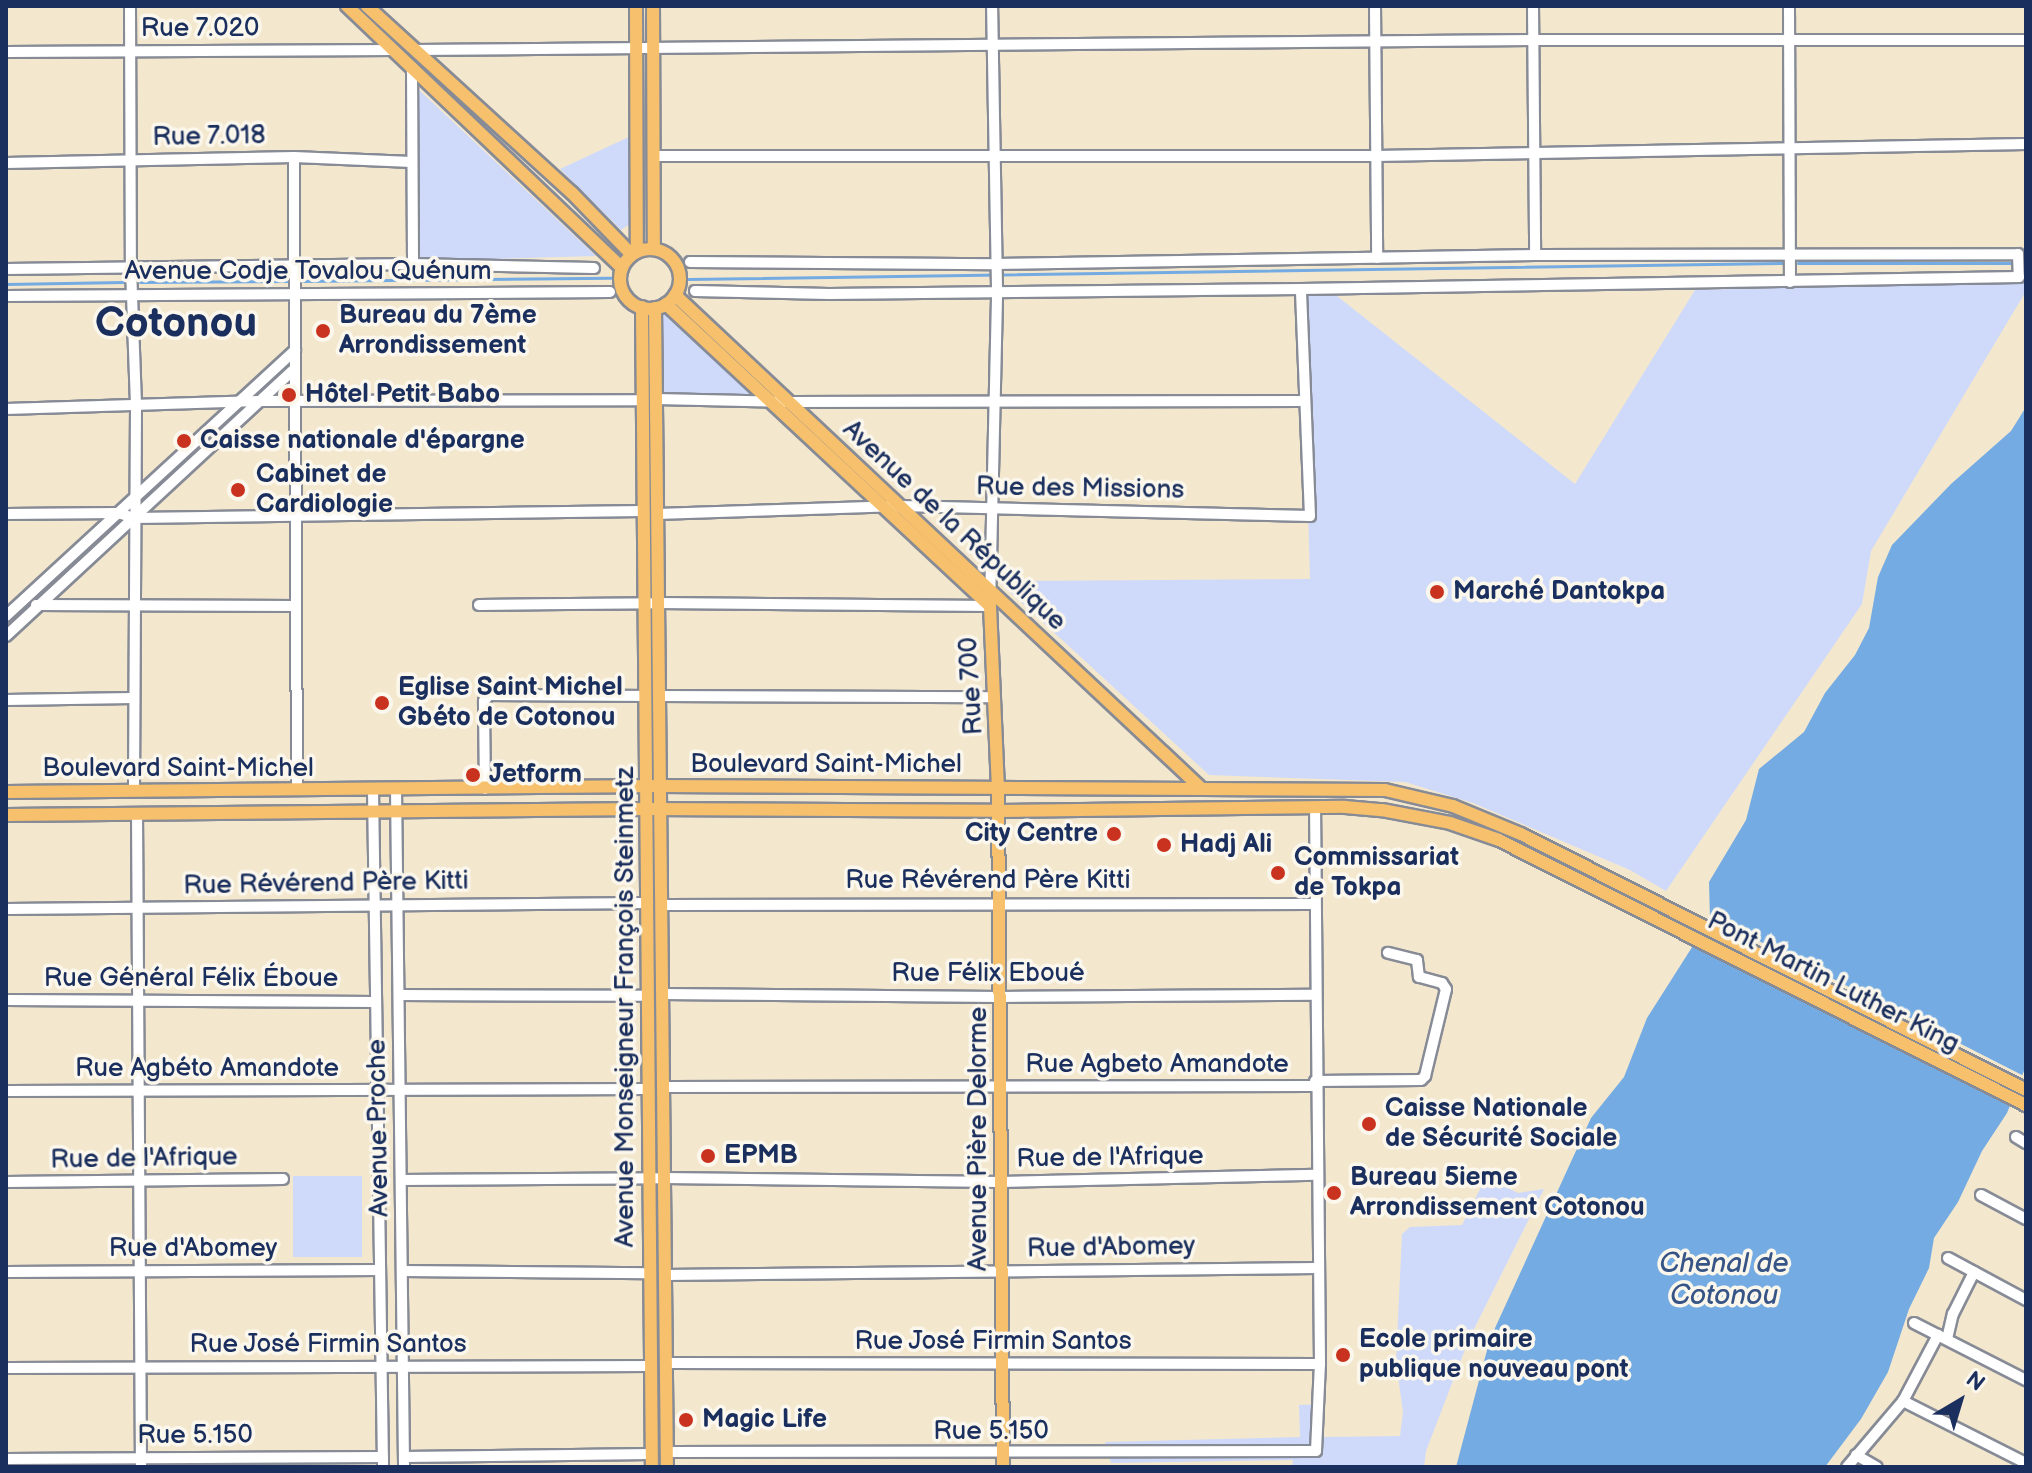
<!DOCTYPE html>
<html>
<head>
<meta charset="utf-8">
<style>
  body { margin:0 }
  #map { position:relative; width:2032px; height:1473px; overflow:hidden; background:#f3e7ce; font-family:"Balsamiq Sans",sans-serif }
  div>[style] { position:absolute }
  .built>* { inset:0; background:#cfdafa; transform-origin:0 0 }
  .water>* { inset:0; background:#74abe2 }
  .pier>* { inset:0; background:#f3e7ce; transform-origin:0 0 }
  .stream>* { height:3px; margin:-1.5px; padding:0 1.5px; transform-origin:1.5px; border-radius:1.5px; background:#74abe2 }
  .roads { filter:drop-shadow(2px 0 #878b96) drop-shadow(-2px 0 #878b96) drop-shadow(0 2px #878b96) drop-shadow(0 -2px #878b96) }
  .minor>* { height:10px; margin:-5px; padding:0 5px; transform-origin:5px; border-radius:5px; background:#fff }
  .major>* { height:12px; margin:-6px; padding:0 6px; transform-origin:6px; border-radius:6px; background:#f7c06c }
  .major>.ring { margin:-6px; padding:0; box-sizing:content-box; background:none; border:12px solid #f7c06c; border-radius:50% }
  .dots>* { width:22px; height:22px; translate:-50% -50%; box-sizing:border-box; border:4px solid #fbf7ec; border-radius:50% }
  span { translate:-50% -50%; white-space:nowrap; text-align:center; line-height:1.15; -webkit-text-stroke:7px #fbf7ec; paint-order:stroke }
  .street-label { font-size:26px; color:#1b2f5e }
  .poi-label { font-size:26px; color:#1b2f5e; font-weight:700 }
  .left { translate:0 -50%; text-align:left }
  .right { translate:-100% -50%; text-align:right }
  .water-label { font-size:28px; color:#365486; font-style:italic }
  .town-label { font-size:42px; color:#1b2f5e; font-weight:700 }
  .frame { position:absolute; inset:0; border:8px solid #1b2f5e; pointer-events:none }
  .north { position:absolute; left:1920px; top:1361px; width:80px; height:80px; -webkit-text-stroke:6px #fbf7ec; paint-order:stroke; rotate:38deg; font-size:22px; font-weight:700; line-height:32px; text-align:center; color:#1b2f5e }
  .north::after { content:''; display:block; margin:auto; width:28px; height:36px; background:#1b2f5e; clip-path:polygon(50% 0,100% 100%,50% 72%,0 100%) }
</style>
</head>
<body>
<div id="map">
  <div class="built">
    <i style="clip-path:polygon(418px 89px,596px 256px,419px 261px)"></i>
    <i style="clip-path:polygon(631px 136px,633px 222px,621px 230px,560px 169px)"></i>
    <i style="clip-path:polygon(2026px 280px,2026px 291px,1871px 551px,1862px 604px,1666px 891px,1630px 870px,1473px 803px,1405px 782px,1209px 775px,998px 581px,1310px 579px,1302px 295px,1337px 296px,1575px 484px,1695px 290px)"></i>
    <i style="clip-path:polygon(660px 314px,671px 314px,756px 395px,663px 395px)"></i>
    <i style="left:293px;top:1176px;width:69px;height:81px"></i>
    <i style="clip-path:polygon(1486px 1177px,1518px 1193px,1544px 1189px,1469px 1339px,1426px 1451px,1424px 1467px,1292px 1467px,1293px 1460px,1111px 1463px,1105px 1442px,1300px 1437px,1299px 1405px,1323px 1404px,1324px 1437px,1400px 1436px,1403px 1412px,1396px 1362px,1402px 1234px,1410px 1227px,1462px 1225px)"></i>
  </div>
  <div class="water">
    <i style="clip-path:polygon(2026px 407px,2026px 1066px,2007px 1113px,1982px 1151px,1958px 1202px,1934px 1238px,1929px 1268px,1909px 1309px,1888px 1372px,1861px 1419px,1825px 1467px,1456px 1467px,1490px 1339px,1591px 1118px,1624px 1077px,1647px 1018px,1710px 919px,1709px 882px,1746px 820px,1759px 769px,1804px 732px,1825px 693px,1855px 655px,1869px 628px,1878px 577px,1892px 545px,1951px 484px,2011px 431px)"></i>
  </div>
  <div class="pier">
    <i style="left:1706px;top:914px;width:359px;height:31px;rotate:27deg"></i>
  </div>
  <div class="stream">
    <i style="left:1798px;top:263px;width:217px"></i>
    <i style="left:688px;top:279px;width:1097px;rotate:-0.84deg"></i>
    <i style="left:302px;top:281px;width:309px;rotate:-0.6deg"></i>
    <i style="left:140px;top:282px;width:149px;rotate:-0.4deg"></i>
    <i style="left:6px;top:284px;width:118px;rotate:-1deg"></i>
  </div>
  <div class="roads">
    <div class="minor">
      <i style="left:130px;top:6px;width:262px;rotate:89.8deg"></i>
      <i style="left:131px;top:268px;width:139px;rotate:87.9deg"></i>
      <i style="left:136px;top:407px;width:383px;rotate:90.3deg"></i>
      <i style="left:1375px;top:6px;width:252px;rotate:89.5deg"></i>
      <i style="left:1533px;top:6px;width:249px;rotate:89.5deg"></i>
      <i style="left:1789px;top:6px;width:276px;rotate:89.8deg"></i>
      <i style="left:415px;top:50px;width:1119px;rotate:-0.51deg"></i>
      <i style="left:1534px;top:40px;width:492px"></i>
      <i style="left:6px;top:52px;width:388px;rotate:-0.3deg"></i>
      <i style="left:412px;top:67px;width:197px;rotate:89.7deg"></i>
      <i style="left:654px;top:156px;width:722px"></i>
      <i style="left:1376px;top:156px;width:650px;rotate:-1.06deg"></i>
      <i style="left:294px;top:157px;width:633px;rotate:89.73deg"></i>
      <i style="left:6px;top:163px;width:288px;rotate:-1.2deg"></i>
      <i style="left:294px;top:157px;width:118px;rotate:2.4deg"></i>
      <i style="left:690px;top:262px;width:306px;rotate:0.4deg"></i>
      <i style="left:996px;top:264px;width:539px;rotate:-0.96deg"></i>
      <i style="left:1535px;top:255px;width:483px;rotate:-0.1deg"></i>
      <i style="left:2018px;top:254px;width:23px;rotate:88deg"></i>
      <i style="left:2019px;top:277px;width:718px;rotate:179.04deg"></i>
      <i style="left:1301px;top:289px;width:472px;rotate:179.4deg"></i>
      <i style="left:829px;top:294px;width:134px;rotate:-178.7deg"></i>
      <i style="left:6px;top:269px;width:407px;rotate:-0.7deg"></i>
      <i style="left:413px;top:264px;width:181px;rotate:1.3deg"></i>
      <i style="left:6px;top:296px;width:604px;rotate:-0.38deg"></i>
      <i style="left:656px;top:399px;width:134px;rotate:1.3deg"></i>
      <i style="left:790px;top:402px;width:515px;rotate:-0.11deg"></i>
      <i style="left:6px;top:409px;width:253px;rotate:-1.8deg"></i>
      <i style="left:259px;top:401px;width:383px;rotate:-0.1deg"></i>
      <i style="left:6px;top:514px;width:112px;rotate:-0.5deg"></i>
      <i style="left:118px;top:513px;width:17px;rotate:17deg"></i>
      <i style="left:134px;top:518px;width:509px;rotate:-0.79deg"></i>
      <i style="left:657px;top:514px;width:243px;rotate:-1.9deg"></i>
      <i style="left:900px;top:506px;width:410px;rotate:1.4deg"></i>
      <i style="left:1310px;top:516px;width:227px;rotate:-92.3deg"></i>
      <i style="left:36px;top:605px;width:260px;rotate:0.2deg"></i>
      <i style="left:479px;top:605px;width:179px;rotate:-0.6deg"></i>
      <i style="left:658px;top:603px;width:332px;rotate:0.5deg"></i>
      <i style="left:990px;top:606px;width:318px;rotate:-88.7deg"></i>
      <i style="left:997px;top:288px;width:282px;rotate:-91deg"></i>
      <i style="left:6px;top:616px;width:393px;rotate:-42.6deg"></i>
      <i style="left:6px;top:636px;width:390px;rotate:-42.8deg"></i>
      <i style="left:659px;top:696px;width:335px;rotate:0.2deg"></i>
      <i style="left:6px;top:700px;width:127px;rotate:-0.9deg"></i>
      <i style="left:396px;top:789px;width:678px;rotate:89.32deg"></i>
      <i style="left:485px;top:789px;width:88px;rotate:-90.7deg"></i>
      <i style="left:484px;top:701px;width:8px;rotate:-50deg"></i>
      <i style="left:489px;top:695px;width:156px;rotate:0.4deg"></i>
      <i style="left:373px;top:790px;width:677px;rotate:89.15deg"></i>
      <i style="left:137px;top:813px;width:654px;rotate:89.65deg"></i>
      <i style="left:661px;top:905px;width:653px;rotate:-0.09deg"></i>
      <i style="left:6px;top:909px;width:641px;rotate:-0.54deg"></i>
      <i style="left:662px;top:994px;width:338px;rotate:0.5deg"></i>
      <i style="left:1000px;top:997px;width:315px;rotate:-0.4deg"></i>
      <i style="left:399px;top:995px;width:249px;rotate:0.2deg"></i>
      <i style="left:6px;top:1000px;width:370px;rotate:0.3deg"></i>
      <i style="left:1315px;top:1081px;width:106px;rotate:-0.5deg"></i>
      <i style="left:1421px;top:1080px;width:6px;rotate:-45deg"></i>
      <i style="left:1425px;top:1076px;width:89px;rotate:-76.4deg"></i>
      <i style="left:1446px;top:989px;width:7px;rotate:-124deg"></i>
      <i style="left:1442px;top:983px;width:24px;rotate:-165deg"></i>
      <i style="left:1419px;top:977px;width:17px;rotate:-97deg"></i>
      <i style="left:1417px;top:960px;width:30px;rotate:-166deg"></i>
      <i style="left:663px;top:1087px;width:652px;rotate:-0.09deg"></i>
      <i style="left:6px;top:1091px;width:642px;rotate:-0.18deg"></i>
      <i style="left:2016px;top:1137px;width:12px;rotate:31deg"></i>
      <i style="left:401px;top:1180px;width:263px;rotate:-0.4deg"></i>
      <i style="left:664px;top:1178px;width:337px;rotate:0.7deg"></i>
      <i style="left:1001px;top:1182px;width:315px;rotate:-1.3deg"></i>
      <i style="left:6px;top:1182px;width:277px;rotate:-0.6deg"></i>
      <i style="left:1981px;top:1195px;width:51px;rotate:28.1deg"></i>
      <i style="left:1948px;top:1258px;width:89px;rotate:28.3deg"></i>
      <i style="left:403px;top:1271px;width:247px;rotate:0.5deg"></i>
      <i style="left:6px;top:1272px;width:374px;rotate:-0.3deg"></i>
      <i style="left:665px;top:1275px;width:652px;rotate:-0.62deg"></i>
      <i style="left:1914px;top:1323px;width:126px;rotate:27deg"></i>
      <i style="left:1947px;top:1339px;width:26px;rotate:-77deg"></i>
      <i style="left:1953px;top:1314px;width:47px;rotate:-63.4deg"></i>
      <i style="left:666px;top:1363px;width:654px;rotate:0.09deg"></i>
      <i style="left:6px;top:1368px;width:645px;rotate:-0.18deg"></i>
      <i style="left:1903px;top:1401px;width:138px;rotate:26.8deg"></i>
      <i style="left:667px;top:1452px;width:649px;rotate:-0.09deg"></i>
      <i style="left:1316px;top:1451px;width:87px;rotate:-87.4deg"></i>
      <i style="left:1320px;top:1364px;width:557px;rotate:-90.51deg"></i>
      <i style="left:1856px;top:1455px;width:24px;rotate:30deg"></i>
      <i style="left:404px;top:1457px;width:248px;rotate:-0.7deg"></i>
      <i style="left:6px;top:1459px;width:377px;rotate:-0.3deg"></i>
      <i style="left:1847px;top:1467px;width:87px;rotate:-49.7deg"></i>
      <i style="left:1903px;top:1401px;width:75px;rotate:-62.1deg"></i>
    </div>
    <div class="major">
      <i style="left:347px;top:6px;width:380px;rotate:43.6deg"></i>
      <i style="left:367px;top:6px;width:277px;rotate:42.4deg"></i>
      <i style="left:572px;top:193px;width:86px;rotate:45.9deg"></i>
      <i style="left:636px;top:6px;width:245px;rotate:89.8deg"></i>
      <i style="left:653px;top:6px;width:243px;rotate:89.8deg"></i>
      <i class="ring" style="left:620px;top:249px;width:48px;height:48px"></i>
      <i style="left:675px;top:295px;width:722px;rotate:43.15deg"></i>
      <i style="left:666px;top:304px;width:443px;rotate:43deg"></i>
      <i style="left:990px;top:606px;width:181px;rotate:87.5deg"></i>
      <i style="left:998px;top:787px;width:680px;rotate:89.58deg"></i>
      <i style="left:642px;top:307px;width:1160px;rotate:89.51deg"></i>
      <i style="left:655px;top:308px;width:1159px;rotate:89.41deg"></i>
      <i style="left:6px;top:792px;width:654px;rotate:-0.53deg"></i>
      <i style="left:660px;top:786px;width:725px;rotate:0.32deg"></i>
      <i style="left:1385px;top:790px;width:70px;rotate:13.2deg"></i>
      <i style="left:1453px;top:806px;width:74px;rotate:22.4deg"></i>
      <i style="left:1521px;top:834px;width:566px;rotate:26.88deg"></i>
      <i style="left:6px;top:815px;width:640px;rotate:-0.54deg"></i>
      <i style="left:646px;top:809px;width:352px;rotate:0.3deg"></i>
      <i style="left:998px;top:811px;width:347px;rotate:-0.7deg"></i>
      <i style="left:1345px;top:807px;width:37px;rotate:5deg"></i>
      <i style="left:1382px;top:810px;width:69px;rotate:10.8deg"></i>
      <i style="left:1450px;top:823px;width:52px;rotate:19.1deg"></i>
      <i style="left:1499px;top:840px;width:590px;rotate:26.7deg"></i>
    </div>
  </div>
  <div class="dots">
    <i style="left:323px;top:331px;background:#c8321e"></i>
    <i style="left:289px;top:395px;background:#c8321e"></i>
    <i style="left:184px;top:441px;background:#c8321e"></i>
    <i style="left:238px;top:490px;background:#c8321e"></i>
    <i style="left:1437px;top:592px;background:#c8321e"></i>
    <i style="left:382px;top:703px;background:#c8321e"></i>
    <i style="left:473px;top:775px;background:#c8321e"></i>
    <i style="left:1114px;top:834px;background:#c8321e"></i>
    <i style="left:1164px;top:845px;background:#c8321e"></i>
    <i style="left:1278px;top:873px;background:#c8321e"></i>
    <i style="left:1369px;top:1124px;background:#c8321e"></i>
    <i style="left:708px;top:1156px;background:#c8321e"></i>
    <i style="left:1334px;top:1193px;background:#c8321e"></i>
    <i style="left:1343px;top:1355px;background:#c8321e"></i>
    <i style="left:686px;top:1420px;background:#c8321e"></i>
  </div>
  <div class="street-label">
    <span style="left:200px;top:29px">Rue 7.020</span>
    <span style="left:209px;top:137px;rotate:-1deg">Rue 7.018</span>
    <span style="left:308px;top:272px">Avenue Codje Tovalou Quénum</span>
    <span style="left:1080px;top:489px;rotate:1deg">Rue des Missions</span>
    <span style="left:954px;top:526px;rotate:43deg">Avenue de la République</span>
    <span style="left:972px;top:686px;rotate:-93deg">Rue 700</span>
    <span style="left:826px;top:765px">Boulevard Saint-Michel</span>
    <span style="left:178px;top:769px">Boulevard Saint-Michel</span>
    <span style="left:988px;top:881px">Rue Révérend Père Kitti</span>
    <span style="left:326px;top:884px;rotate:-1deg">Rue Révérend Père Kitti</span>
    <span style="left:988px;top:974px">Rue Félix Eboué</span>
    <span style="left:191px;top:979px">Rue Général Félix Éboue</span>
    <span style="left:1833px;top:983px;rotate:27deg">Pont Martin Luther King</span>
    <span style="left:626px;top:1007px;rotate:-90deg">Avenue Monseigneur François Steinmetz</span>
    <span style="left:1157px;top:1065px">Rue Agbeto Amandote</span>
    <span style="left:207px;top:1069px">Rue Agbéto Amandote</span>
    <span style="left:379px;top:1128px;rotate:-91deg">Avenue Proche</span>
    <span style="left:979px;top:1139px;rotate:-90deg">Avenue Pière Delorme</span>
    <span style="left:1110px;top:1158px;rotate:-1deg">Rue de l'Afrique</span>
    <span style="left:144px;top:1159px;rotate:-1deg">Rue de l'Afrique</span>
    <span style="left:1111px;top:1248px;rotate:-1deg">Rue d'Abomey</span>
    <span style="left:193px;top:1249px">Rue d'Abomey</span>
    <span style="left:993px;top:1342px">Rue José Firmin Santos</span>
    <span style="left:328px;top:1345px">Rue José Firmin Santos</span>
    <span style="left:991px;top:1432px">Rue 5.150</span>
    <span style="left:195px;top:1436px">Rue 5.150</span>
  </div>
  <div class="poi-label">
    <span class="left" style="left:339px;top:331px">Bureau du 7ème<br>Arrondissement</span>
    <span class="left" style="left:305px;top:395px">Hôtel Petit Babo</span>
    <span class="left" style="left:200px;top:441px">Caisse nationale d'épargne</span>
    <span class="left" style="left:256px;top:490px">Cabinet de<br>Cardiologie</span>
    <span class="left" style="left:1453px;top:592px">Marché Dantokpa</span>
    <span class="left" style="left:398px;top:703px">Eglise Saint Michel<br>Gbéto de Cotonou</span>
    <span class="left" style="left:489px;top:775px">Jetform</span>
    <span class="right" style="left:1098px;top:834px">City Centre</span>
    <span class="left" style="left:1180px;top:845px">Hadj Ali</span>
    <span class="left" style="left:1294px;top:873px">Commissariat<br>de Tokpa</span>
    <span class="left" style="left:1385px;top:1124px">Caisse Nationale<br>de Sécurité Sociale</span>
    <span class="left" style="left:724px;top:1156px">EPMB</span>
    <span class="left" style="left:1350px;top:1193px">Bureau 5ieme<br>Arrondissement Cotonou</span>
    <span class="left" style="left:1359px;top:1355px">Ecole primaire<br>publique nouveau pont</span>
    <span class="left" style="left:702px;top:1420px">Magic Life</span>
  </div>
  <div class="water-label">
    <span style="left:1724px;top:1280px">Chenal de<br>Cotonou</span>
  </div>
  <div class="town-label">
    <span style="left:176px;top:324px">Cotonou</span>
  </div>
  <div class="frame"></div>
  <div class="north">N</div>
</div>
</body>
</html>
